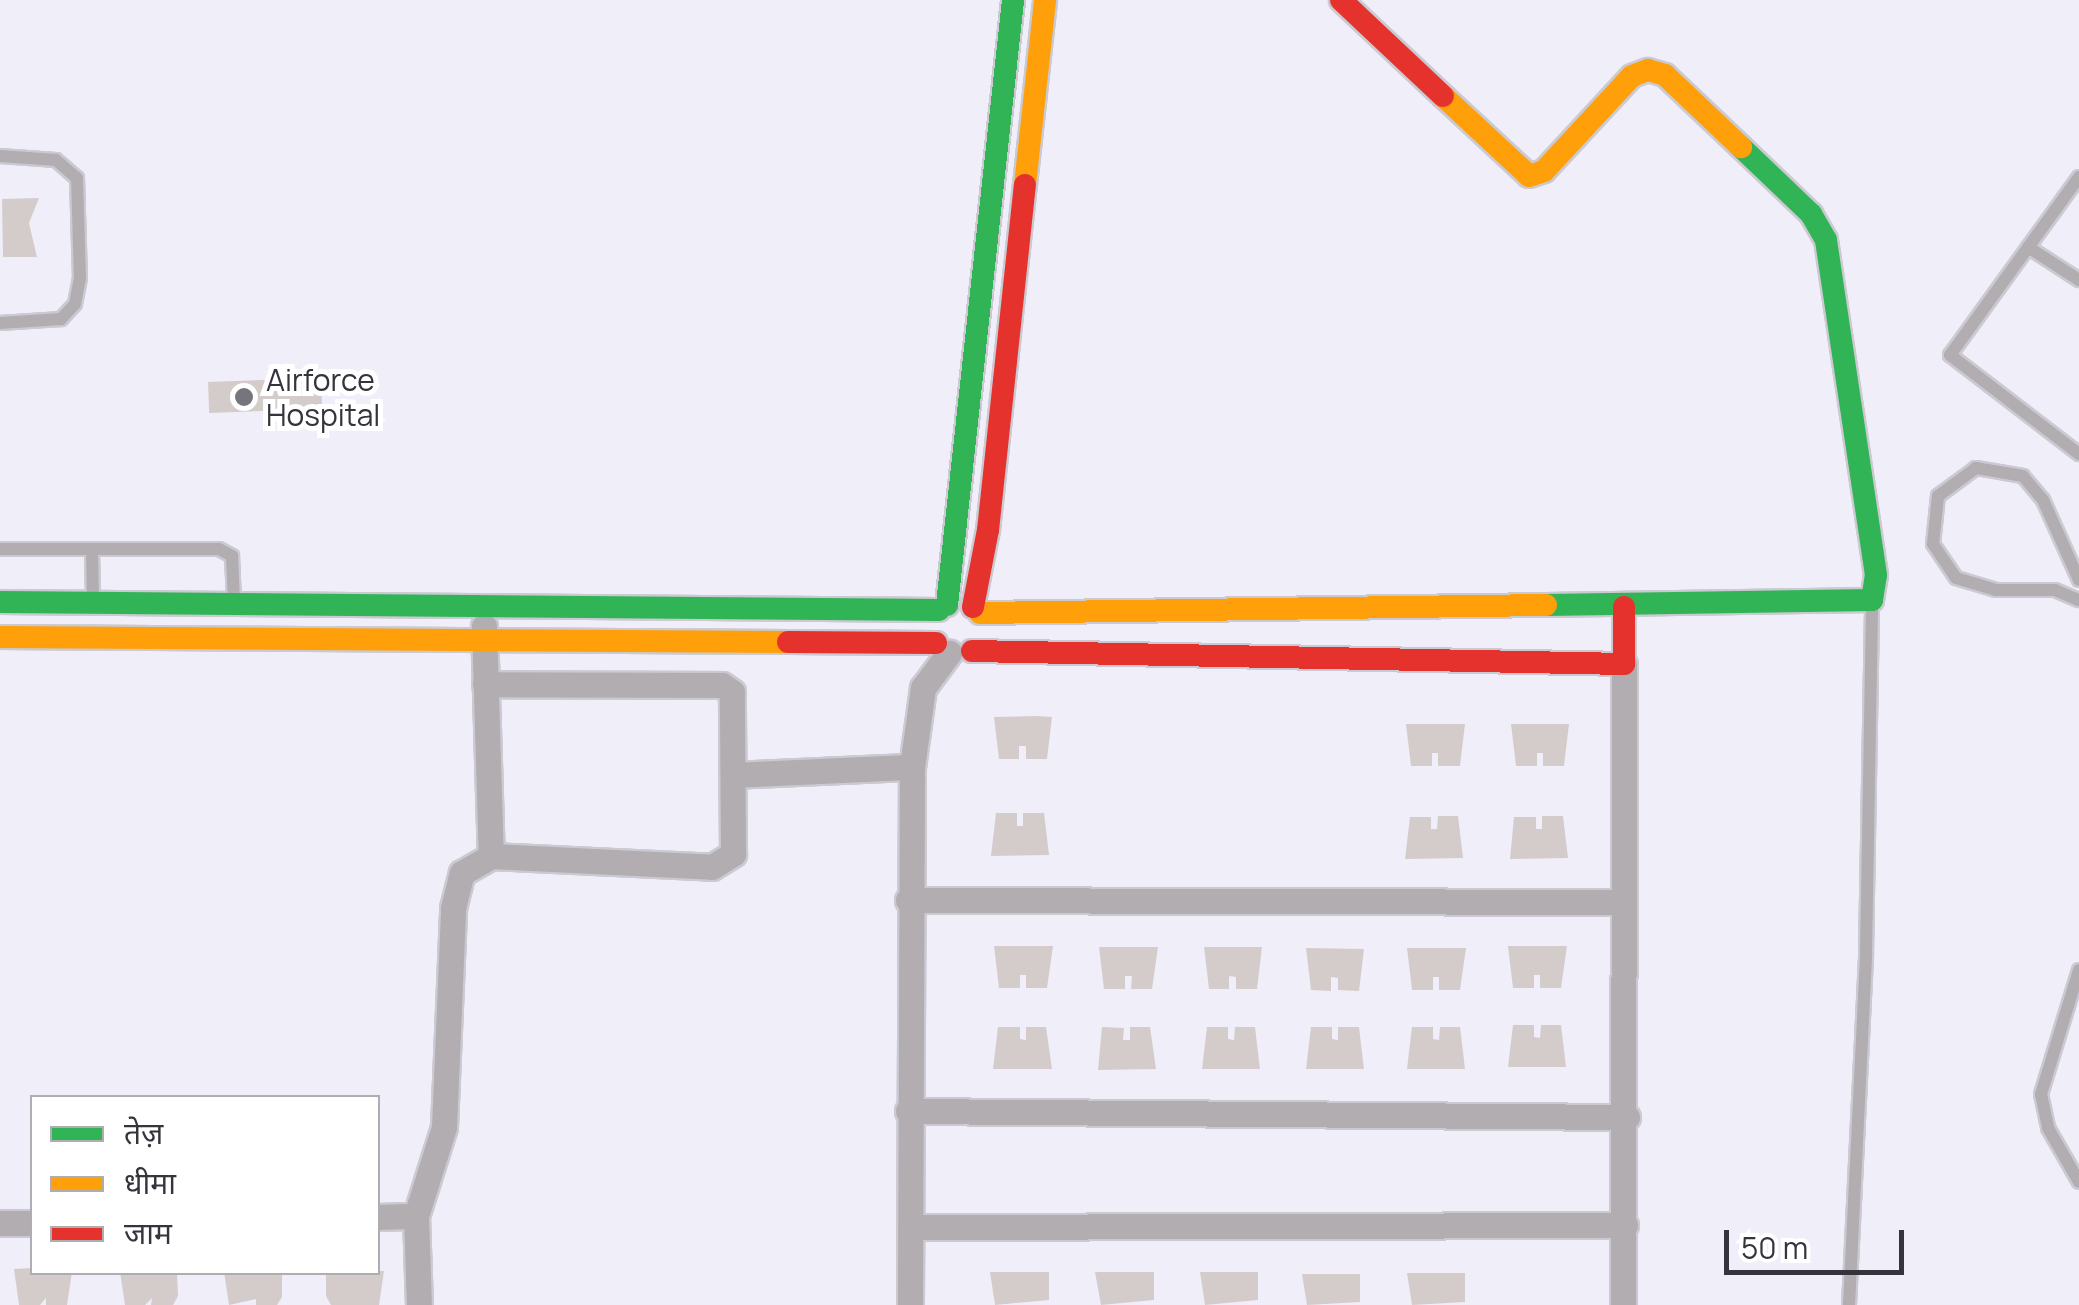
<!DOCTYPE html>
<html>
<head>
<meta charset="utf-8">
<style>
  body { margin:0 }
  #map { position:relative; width:2079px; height:1305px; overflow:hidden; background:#f0eef9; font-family:Manrope,"Noto Sans Devanagari",sans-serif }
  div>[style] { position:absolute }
  .building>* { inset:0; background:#d4cccb; transform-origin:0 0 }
  .roads { filter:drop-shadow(2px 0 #cbcad2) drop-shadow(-2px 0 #cbcad2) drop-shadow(0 2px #cbcad2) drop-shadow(0 -2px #cbcad2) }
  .lane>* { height:12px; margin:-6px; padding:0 6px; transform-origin:6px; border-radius:6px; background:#b1adb0 }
  .street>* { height:25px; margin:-12.5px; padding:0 12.5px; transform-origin:12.5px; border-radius:12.5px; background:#b1adb0 }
  .fast>* { height:22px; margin:-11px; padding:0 11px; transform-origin:11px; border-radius:11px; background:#30b455 }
  .slow>* { height:22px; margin:-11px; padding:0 11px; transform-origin:11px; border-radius:11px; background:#ff9f0a }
  .jam>* { height:22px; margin:-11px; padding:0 11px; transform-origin:11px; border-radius:11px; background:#e5322d }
  .dots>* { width:28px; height:28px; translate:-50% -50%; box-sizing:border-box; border:5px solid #fff; border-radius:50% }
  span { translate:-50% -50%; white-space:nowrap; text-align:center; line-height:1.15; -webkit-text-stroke:10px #fff; paint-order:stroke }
  .poi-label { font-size:30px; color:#35343c }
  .left { translate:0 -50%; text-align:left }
  .legend { position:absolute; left:30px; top:1095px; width:350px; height:180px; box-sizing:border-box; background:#fff; border:2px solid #aeaeb1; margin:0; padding:12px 18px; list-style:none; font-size:30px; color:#35343c }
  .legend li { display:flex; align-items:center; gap:20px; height:50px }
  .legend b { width:50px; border:2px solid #aeaeb1 }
  .scale { position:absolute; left:1724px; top:1230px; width:180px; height:45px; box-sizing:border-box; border:5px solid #35343c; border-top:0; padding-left:12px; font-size:30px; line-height:35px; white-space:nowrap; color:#35343c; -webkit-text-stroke:8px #fff; paint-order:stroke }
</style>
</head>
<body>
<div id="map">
  <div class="building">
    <i style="clip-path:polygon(39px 198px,29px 223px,37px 257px,3px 257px,2px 199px)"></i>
    <i style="left:321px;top:378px;width:31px;height:113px;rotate:88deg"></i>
    <i style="clip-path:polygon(1036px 716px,1052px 717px,1047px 759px,1026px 759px,1026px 746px,1019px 746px,1019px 759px,999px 759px,994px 717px)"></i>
    <i style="clip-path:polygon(1406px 724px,1465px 724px,1460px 766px,1438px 766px,1438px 753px,1432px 753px,1432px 766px,1411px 766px)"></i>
    <i style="clip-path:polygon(1511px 724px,1569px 724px,1564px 766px,1543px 766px,1543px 753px,1537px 753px,1537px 766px,1516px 766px)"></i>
    <i style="clip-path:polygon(996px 813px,1017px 813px,1017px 826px,1023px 826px,1023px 813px,1044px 813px,1049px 855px,991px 856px)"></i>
    <i style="clip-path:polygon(1438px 816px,1458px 816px,1463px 858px,1405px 859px,1410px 817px,1431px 817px,1431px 829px,1437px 829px)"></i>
    <i style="clip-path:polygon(1542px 816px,1563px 816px,1568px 858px,1510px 859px,1514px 817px,1536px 817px,1536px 829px,1542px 829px)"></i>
    <i style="clip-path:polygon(994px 946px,1053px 946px,1047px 988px,1026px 988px,1026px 975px,1020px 975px,1020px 988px,999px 988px)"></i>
    <i style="clip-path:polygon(1508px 946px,1567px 946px,1561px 988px,1540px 988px,1540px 975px,1534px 975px,1534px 988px,1513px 988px)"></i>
    <i style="clip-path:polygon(1099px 947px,1158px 947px,1152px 989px,1131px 989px,1132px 976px,1125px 976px,1125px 989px,1104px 989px)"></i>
    <i style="clip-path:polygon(1204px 947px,1262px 947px,1257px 989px,1236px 989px,1236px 977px,1229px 976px,1229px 989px,1209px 989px)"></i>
    <i style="clip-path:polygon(1306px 948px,1364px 949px,1359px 991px,1338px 990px,1338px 978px,1331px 977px,1331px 991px,1311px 990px)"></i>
    <i style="clip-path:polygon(1407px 948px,1466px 948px,1460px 990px,1439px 990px,1439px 977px,1433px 977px,1433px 990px,1412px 990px)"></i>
    <i style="clip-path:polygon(1513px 1025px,1534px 1025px,1534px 1037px,1540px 1038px,1541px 1025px,1561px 1025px,1566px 1067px,1508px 1067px)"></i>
    <i style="clip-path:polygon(998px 1027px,1020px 1027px,1020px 1039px,1026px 1040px,1026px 1027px,1046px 1027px,1052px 1069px,993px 1069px)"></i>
    <i style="clip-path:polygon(1102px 1027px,1124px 1028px,1123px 1040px,1130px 1040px,1130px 1027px,1150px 1027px,1156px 1069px,1098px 1070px)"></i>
    <i style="clip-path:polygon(1207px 1027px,1228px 1027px,1228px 1039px,1234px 1040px,1235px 1027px,1255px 1027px,1260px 1069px,1202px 1069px)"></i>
    <i style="clip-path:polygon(1311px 1027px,1332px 1027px,1332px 1039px,1338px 1040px,1338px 1027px,1359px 1027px,1364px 1069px,1306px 1069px)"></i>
    <i style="clip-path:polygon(1412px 1027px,1433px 1027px,1433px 1039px,1439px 1040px,1440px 1027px,1460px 1027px,1465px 1069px,1407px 1069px)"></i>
    <i style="clip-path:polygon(32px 1268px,72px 1272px,67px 1305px,46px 1305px,46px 1298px,40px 1305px,19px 1305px,14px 1269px)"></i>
    <i style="clip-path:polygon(384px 1271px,379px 1305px,331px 1305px,326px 1296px,326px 1272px)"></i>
    <i style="clip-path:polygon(120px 1272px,177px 1272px,178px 1296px,173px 1305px,151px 1305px,152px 1298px,145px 1305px,125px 1305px)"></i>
    <i style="clip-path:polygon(224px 1272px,282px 1272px,282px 1297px,277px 1305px,256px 1305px,256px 1299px,229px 1305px)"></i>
    <i style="clip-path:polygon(990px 1272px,1049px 1272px,1049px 1300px,995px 1305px)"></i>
    <i style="clip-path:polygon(1095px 1272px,1154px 1272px,1154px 1300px,1101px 1305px)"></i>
    <i style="clip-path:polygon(1200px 1272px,1258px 1272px,1258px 1300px,1205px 1305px)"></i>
    <i style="clip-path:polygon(1407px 1273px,1465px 1273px,1465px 1302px,1412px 1305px)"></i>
    <i style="clip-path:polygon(1302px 1274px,1360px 1274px,1360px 1302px,1307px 1305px)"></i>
  </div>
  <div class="roads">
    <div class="lane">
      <i style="left:0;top:156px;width:56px;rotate:4.1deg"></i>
      <i style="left:56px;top:160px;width:28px;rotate:41deg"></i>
      <i style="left:77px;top:178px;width:100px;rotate:88.3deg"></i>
      <i style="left:80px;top:278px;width:26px;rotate:101deg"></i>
      <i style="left:75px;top:304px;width:21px;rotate:133deg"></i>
      <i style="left:61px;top:319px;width:61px;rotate:176.2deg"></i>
      <i style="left:2079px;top:177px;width:220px;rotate:125.9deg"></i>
      <i style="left:1950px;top:355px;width:163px;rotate:37.5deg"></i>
      <i style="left:2028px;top:247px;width:61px;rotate:32.9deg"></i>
      <i style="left:0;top:549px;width:219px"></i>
      <i style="left:219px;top:549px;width:15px;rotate:28deg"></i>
      <i style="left:232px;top:556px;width:46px;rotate:87.5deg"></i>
      <i style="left:92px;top:549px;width:52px;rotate:88.9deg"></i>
      <i style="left:2079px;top:580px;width:88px;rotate:-114.2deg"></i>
      <i style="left:2043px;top:500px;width:31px;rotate:-130deg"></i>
      <i style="left:2023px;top:476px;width:48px;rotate:-170.3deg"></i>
      <i style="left:1976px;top:468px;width:47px;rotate:143.6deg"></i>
      <i style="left:1938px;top:496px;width:48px;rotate:95.9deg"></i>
      <i style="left:1933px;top:544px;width:41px;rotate:55.9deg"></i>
      <i style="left:1956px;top:578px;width:42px;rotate:16.7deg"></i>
      <i style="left:1996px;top:590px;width:59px"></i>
      <i style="left:2055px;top:590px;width:26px;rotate:23deg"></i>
      <i style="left:2079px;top:970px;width:130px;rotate:107deg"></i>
      <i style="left:2041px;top:1094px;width:35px;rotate:78deg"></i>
      <i style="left:2048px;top:1128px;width:62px;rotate:60.1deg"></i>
      <i style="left:1849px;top:1305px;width:352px;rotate:-87.2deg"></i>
      <i style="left:1866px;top:953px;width:350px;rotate:-89deg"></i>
    </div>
    <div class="street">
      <i style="left:484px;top:626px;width:230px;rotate:88.3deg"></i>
      <i style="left:733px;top:775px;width:179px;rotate:-2.6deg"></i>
      <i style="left:908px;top:900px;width:716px;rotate:0.16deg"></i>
      <i style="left:908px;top:1111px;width:719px;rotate:0.48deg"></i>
      <i style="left:416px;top:1216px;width:93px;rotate:-72.5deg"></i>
      <i style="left:444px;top:1127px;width:219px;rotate:-87.6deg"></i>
      <i style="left:453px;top:908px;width:36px;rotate:-76deg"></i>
      <i style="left:462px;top:873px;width:34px;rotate:-30deg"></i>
      <i style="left:491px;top:856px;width:221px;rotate:2.8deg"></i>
      <i style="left:712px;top:867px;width:25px;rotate:-32deg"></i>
      <i style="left:733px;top:854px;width:162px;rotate:-90.4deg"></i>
      <i style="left:732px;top:692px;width:12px;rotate:-145deg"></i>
      <i style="left:722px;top:685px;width:237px;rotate:-179.8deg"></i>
      <i style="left:378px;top:1217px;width:38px;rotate:-2deg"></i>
      <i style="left:416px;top:1216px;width:89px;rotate:88.1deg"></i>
      <i style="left:0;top:1223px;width:32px"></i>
      <i style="left:911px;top:1227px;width:714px;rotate:-0.16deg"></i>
      <i style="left:910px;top:1305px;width:538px;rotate:-89.79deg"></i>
      <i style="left:912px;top:767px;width:80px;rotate:-82.1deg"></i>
      <i style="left:923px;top:688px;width:44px;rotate:-53.4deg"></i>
      <i style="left:1623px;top:1305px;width:641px;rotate:-89.91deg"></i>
    </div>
    <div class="fast">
      <i style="left:0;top:602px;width:939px;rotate:0.49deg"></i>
      <i style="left:947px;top:605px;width:609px;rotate:-83.77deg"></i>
      <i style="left:1546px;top:605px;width:326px;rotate:-0.9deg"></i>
      <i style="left:1872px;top:600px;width:25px;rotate:-81deg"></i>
      <i style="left:1876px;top:575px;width:339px;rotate:-98.5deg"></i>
      <i style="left:1826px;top:240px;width:30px;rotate:-120deg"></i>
      <i style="left:1811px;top:214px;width:97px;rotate:-136.3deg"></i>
    </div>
    <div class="slow">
      <i style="left:1443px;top:96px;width:117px;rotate:42.9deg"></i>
      <i style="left:1529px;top:176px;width:16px;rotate:-18deg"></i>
      <i style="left:1544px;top:171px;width:129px;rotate:-47.2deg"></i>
      <i style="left:1632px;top:76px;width:17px;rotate:-21deg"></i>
      <i style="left:1648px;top:70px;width:18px;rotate:16deg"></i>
      <i style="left:1665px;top:75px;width:105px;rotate:43.5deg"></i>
      <i style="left:1025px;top:185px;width:186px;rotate:-83.8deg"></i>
      <i style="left:980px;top:613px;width:566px;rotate:-0.81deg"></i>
      <i style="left:0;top:637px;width:788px;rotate:0.36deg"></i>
    </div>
    <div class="jam">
      <i style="left:1341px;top:0;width:140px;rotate:43.3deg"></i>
      <i style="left:973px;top:607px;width:78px;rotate:-79deg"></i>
      <i style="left:988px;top:530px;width:347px;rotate:-83.9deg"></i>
      <i style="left:788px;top:642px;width:148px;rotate:0.4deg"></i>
      <i style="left:972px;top:651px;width:652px;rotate:1.14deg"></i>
      <i style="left:1624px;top:664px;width:57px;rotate:-90deg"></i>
    </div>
  </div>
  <div class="dots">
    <i style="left:244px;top:397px;background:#76757e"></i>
  </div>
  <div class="poi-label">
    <span class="left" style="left:266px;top:397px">Airforce<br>Hospital</span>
  </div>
  <ul class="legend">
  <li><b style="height:12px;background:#30b455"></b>तेज़</li>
  <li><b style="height:12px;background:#ff9f0a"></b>धीमा</li>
  <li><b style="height:12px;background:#e5322d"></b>जाम</li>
  </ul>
  <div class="scale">50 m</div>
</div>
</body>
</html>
